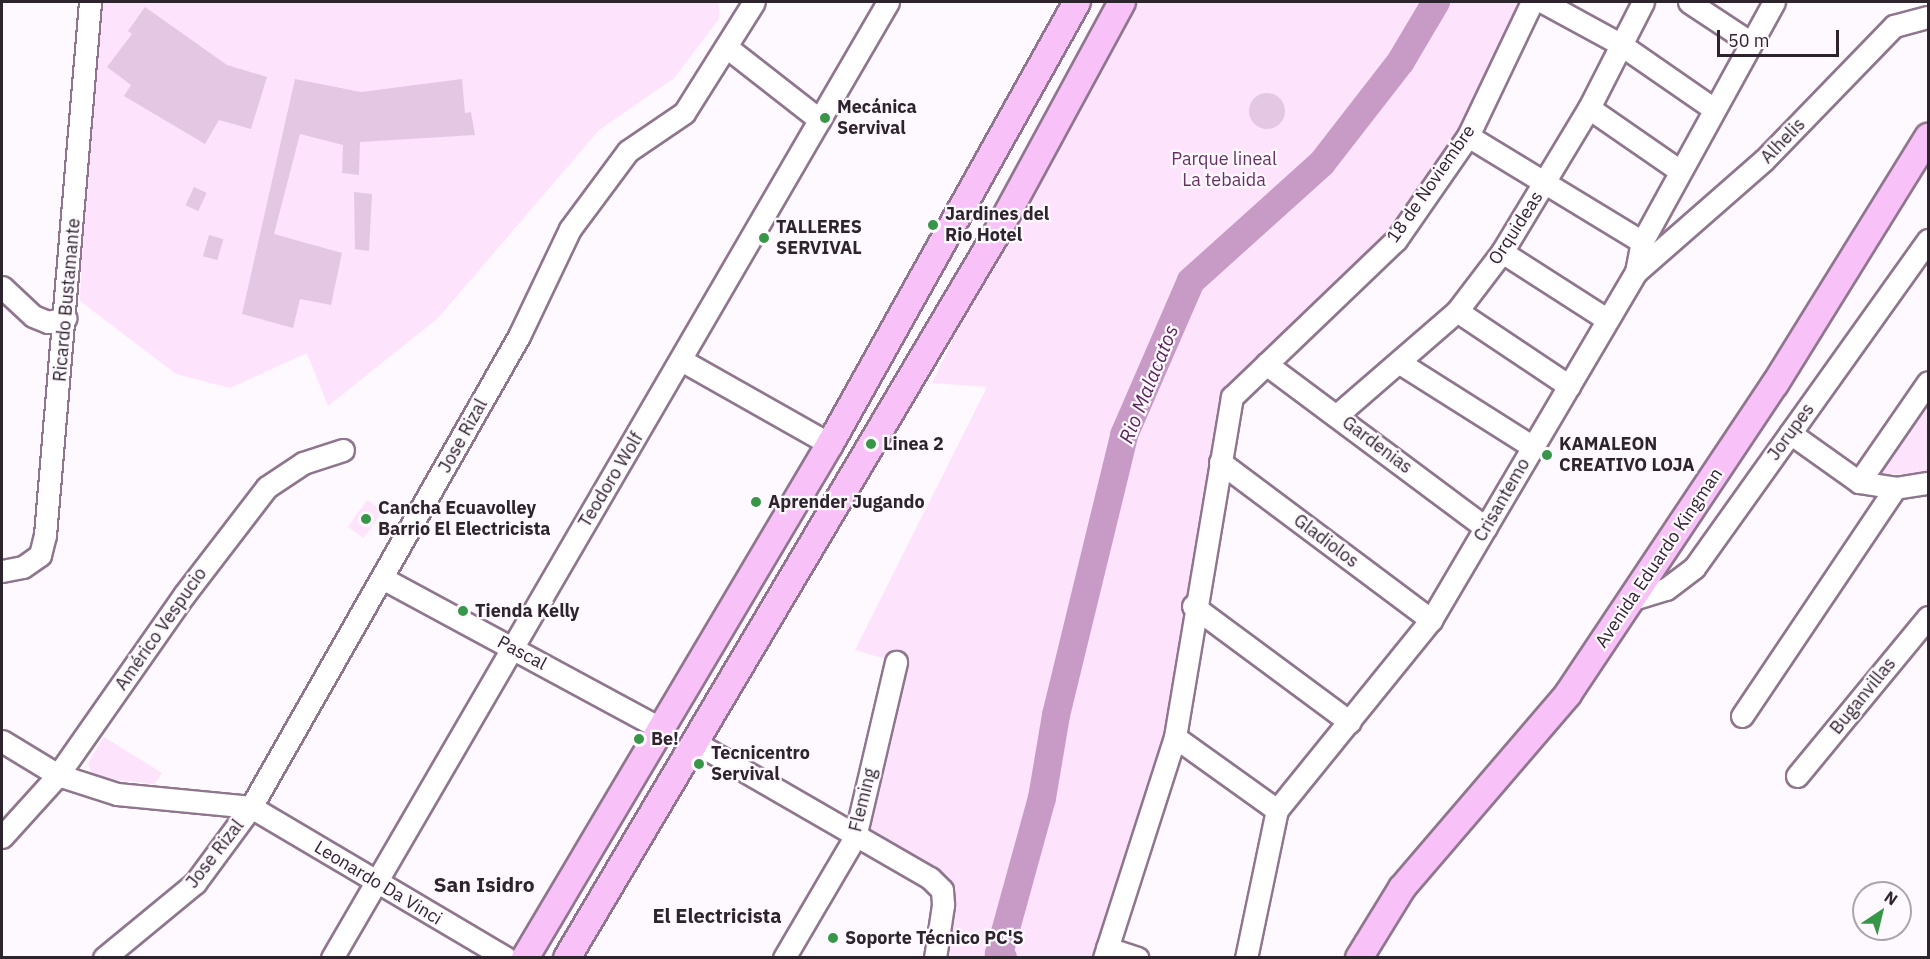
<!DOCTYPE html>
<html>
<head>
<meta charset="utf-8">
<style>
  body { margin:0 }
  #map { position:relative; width:1930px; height:959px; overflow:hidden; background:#fef9fe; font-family:"IBM Plex Sans",sans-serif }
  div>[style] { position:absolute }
  .green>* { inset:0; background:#fde3fc; transform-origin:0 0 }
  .river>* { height:28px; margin:-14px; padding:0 14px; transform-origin:14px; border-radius:14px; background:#c79bc6 }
  .building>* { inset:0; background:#e4c8e3; transform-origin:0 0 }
  .round { border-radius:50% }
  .roads { filter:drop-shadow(2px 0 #8f768e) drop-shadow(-2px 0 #8f768e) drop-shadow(0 2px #8f768e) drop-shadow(0 -2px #8f768e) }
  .minor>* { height:21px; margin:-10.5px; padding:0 10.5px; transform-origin:10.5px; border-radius:10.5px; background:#fff }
  .major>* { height:26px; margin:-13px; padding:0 13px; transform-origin:13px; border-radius:13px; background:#f8c1f8 }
  .dots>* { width:16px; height:16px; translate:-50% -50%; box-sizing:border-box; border:3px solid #fef9fe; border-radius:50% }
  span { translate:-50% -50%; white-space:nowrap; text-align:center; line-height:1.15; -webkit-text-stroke:4.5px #fef9fe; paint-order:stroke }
  .poi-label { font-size:18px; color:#2e242e; font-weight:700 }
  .left { translate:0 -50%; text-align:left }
  .street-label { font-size:18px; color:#2e242e }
  .park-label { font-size:18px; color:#663066 }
  .water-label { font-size:20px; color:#5a255a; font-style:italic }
  .neighbourhood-label { font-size:20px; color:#2e242e; font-weight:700 }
  .quarter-label { font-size:21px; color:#2e242e; font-weight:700 }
  .frame { position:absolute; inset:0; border:3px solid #2e242e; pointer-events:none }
  .north { position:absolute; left:1852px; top:881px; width:60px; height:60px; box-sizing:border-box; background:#fef9fe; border:2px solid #aba4ab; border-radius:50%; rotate:35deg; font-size:16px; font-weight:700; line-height:24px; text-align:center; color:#2e242e }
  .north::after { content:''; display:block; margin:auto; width:21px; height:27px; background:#389649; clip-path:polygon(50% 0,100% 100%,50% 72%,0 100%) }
  .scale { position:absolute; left:1717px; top:30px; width:122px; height:27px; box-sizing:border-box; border:3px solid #2e242e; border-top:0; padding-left:8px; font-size:18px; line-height:21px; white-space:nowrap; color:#2e242e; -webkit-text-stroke:4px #fef9fe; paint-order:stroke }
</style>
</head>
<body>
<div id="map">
  <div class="green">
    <i style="clip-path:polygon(93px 2px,719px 2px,719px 19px,674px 78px,599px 130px,438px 318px,328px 406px,307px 353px,230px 388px,176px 374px,80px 301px)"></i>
    <i style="clip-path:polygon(1122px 2px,1532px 2px,1468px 136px,1396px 240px,1242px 384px,1175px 737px,1104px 957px,935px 957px,942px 890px,855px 837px,896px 662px,855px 650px,987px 387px,932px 383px,1066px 106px)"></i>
    <i style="clip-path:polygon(1928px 394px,1928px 473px,1872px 475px)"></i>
    <i style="left:367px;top:500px;width:19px;height:33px;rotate:35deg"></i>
    <i style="clip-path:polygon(104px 737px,162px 773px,154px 784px,98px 778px,91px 772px,88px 763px)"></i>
  </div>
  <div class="river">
    <i style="left:1003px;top:958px;width:6px;rotate:-135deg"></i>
    <i style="left:999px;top:954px;width:162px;rotate:-74.6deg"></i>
    <i style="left:1042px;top:798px;width:84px;rotate:-80.4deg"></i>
    <i style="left:1056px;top:715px;width:288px;rotate:-76.3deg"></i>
    <i style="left:1124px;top:435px;width:168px;rotate:-66.5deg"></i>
    <i style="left:1191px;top:281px;width:176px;rotate:-42deg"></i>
    <i style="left:1322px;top:163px;width:129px;rotate:-52.2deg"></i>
    <i style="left:1401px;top:61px;width:69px;rotate:-59.3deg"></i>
  </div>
  <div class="building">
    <i style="clip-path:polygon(145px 7px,227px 65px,267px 77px,251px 129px,219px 120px,205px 144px,124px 96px,131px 85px,107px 67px,132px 34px,128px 31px)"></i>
    <i style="clip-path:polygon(295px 79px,361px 92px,462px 79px,465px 113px,471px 112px,475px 135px,360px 142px,359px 175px,342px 173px,343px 145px,300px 134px,274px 234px,342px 253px,331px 305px,300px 299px,293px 328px,242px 314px)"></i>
    <i class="round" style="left:1249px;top:93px;width:36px;height:36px"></i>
    <i style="left:194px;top:187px;width:14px;height:20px;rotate:25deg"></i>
    <i style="clip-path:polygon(354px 192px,372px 194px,369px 251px,355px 249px)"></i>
    <i style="left:209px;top:235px;width:15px;height:22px;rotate:16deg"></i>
  </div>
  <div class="roads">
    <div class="minor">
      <i style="left:1543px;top:2px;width:88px;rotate:28.6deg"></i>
      <i style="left:1620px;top:44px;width:114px;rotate:34.7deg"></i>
      <i style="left:1689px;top:2px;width:74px;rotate:33.5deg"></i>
      <i style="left:729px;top:49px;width:115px;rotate:38deg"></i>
      <i style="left:1589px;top:108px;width:111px;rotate:34.7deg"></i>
      <i style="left:1468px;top:136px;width:204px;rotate:31.3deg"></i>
      <i style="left:1502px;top:252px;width:122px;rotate:32.7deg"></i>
      <i style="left:1636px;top:272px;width:170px;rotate:-41.2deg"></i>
      <i style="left:1764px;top:160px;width:187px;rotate:-45.9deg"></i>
      <i style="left:1894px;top:26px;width:35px;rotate:-15deg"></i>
      <i style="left:2px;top:287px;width:42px;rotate:43.1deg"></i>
      <i style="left:33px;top:316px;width:16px;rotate:22deg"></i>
      <i style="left:48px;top:322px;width:18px;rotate:-13deg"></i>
      <i style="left:1457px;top:311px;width:135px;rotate:33.8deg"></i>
      <i style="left:683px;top:361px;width:169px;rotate:29.5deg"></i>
      <i style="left:1400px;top:363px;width:157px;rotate:32.3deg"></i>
      <i style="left:1266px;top:364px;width:274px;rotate:36.7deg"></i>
      <i style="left:1337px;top:415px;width:159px;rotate:-40.9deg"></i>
      <i style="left:1457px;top:311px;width:74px;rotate:-52.7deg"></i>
      <i style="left:1502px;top:252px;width:168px;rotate:-58.9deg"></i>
      <i style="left:1589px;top:108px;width:119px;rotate:-63deg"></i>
      <i style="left:1790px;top:433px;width:85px;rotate:35.4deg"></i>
      <i style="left:1859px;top:482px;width:36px;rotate:9deg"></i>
      <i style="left:1895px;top:488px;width:33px;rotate:-9deg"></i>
      <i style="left:1220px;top:462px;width:264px;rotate:36.8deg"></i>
      <i style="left:1859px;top:482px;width:121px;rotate:-55.4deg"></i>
      <i style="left:2px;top:571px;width:21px;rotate:-11deg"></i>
      <i style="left:23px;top:567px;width:21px;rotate:-35deg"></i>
      <i style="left:40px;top:555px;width:21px;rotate:-76deg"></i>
      <i style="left:45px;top:535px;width:535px;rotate:-85.17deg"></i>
      <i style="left:384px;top:579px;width:314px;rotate:28.4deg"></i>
      <i style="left:1633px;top:599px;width:34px;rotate:-17deg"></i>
      <i style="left:1666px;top:589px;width:35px;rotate:-37deg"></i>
      <i style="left:1694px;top:568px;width:403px;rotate:-54.5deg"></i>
      <i style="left:1193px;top:606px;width:195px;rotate:36.5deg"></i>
      <i style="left:1742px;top:716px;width:275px;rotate:-56.1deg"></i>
      <i style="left:1175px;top:737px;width:125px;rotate:35.6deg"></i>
      <i style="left:2px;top:741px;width:66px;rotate:31.3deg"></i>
      <i style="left:58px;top:775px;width:62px;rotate:17.9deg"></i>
      <i style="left:117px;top:794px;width:135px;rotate:5.5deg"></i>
      <i style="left:251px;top:807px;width:296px;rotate:30.6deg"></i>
      <i style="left:696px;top:743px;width:270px;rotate:30deg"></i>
      <i style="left:930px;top:878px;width:17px;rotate:45deg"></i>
      <i style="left:942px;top:890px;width:15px;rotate:86deg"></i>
      <i style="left:943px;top:905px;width:54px;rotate:98.6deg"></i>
      <i style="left:1797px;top:776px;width:206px;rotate:-50.5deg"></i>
      <i style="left:2px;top:837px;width:84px;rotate:-47.9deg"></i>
      <i style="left:58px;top:775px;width:220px;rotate:-55deg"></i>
      <i style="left:184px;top:595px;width:136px;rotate:-52.5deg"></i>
      <i style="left:267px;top:487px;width:43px;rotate:-33.7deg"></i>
      <i style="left:303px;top:463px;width:42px;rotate:-18deg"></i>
      <i style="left:1107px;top:948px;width:32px;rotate:18deg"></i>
      <i style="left:104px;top:958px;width:118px;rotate:-39.5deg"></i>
      <i style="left:195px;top:883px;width:94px;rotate:-53.6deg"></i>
      <i style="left:251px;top:807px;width:542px;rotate:-60.36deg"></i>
      <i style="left:519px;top:336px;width:119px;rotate:-64.5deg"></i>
      <i style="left:570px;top:229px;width:97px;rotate:-53.4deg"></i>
      <i style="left:628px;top:151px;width:68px;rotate:-34.2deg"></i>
      <i style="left:684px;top:113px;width:131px;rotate:-57.8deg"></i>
      <i style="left:332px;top:958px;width:1106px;rotate:-59.82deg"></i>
      <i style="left:784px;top:958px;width:140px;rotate:-59.6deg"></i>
      <i style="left:855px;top:837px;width:180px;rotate:-76.8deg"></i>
      <i style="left:1104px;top:958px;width:232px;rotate:-72.2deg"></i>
      <i style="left:1175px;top:737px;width:345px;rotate:-80.5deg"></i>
      <i style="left:1232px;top:397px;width:227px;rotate:-43.8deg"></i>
      <i style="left:1396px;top:240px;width:126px;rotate:-55.3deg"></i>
      <i style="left:1468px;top:136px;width:148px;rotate:-64.5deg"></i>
      <i style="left:1246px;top:958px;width:151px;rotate:-78.2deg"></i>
      <i style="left:1277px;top:810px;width:245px;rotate:-51deg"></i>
      <i style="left:1431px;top:620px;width:404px;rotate:-59.5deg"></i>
      <i style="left:1636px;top:272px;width:31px;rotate:-79deg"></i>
      <i style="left:1642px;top:242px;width:274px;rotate:-61.2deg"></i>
    </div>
    <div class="major">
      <i style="left:525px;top:958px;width:598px;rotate:-59.32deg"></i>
      <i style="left:830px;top:444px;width:506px;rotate:-60.8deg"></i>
      <i style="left:567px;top:958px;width:839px;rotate:-59.34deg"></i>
      <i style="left:995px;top:236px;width:266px;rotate:-61.5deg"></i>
      <i style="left:1359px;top:958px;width:82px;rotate:-58.4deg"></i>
      <i style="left:1402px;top:888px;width:255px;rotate:-49.4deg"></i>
      <i style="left:1568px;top:694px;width:373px;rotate:-56.3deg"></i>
      <i style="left:1775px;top:384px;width:291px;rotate:-58.2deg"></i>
    </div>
  </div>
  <div class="dots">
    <i style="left:825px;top:118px;background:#389649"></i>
    <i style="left:933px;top:225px;background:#389649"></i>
    <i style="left:764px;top:238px;background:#389649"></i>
    <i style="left:871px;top:444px;background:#389649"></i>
    <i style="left:1547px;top:455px;background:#389649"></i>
    <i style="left:756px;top:502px;background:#389649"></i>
    <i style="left:366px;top:519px;background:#389649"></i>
    <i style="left:463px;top:611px;background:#389649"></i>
    <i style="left:639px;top:739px;background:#389649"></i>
    <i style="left:699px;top:764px;background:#389649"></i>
    <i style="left:833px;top:938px;background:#389649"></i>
  </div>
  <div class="poi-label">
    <span class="left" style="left:837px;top:118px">Mecánica<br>Servival</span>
    <span class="left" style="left:945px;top:225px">Jardines del<br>Rio Hotel</span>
    <span class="left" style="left:776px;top:238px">TALLERES<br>SERVIVAL</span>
    <span class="left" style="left:883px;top:444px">Linea 2</span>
    <span class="left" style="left:1559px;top:455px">KAMALEON<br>CREATIVO LOJA</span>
    <span class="left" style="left:768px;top:502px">Aprender Jugando</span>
    <span class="left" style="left:378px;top:519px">Cancha Ecuavolley<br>Barrio El Electricista</span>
    <span class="left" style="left:475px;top:611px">Tienda Kelly</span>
    <span class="left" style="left:651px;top:739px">Be!</span>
    <span class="left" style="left:711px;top:764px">Tecnicentro<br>Servival</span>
    <span class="left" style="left:845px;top:938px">Soporte Técnico PC'S</span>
  </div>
  <div class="street-label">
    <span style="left:1783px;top:141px;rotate:-46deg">Alhelis</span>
    <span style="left:1431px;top:184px;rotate:-55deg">18 de Noviembre</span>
    <span style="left:1516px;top:228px;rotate:-57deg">Orquideas</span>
    <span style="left:67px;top:300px;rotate:-85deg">Ricardo Bustamante</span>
    <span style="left:1791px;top:432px;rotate:-54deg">Jorupes</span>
    <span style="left:463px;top:436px;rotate:-61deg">Jose Rizal</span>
    <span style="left:1377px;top:445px;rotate:37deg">Gardenias</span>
    <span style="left:611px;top:480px;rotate:-59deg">Teodoro Wolf</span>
    <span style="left:1502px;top:500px;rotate:-60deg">Crisantemo</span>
    <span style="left:1326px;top:541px;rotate:37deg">Gladiolos</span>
    <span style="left:1659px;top:558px;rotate:-56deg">Avenida Eduardo Kingman</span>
    <span style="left:161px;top:629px;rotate:-55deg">Américo Vespucio</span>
    <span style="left:522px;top:653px;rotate:28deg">Pascal</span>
    <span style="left:1863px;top:696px;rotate:-51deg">Buganvillas</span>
    <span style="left:863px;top:800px;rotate:-76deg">Fleming</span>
    <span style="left:215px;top:854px;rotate:-52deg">Jose Rizal</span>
    <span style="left:378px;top:883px;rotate:31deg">Leonardo Da Vinci</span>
  </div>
  <div class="park-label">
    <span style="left:1224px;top:170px">Parque lineal<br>La tebaida</span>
  </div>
  <div class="water-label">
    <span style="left:1148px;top:384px;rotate:-68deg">Rio Malacatos</span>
  </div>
  <div class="neighbourhood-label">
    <span style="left:717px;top:915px">El Electricista</span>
  </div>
  <div class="quarter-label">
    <span style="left:484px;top:884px">San Isidro</span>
  </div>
  <div class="frame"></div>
  <div class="north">N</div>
  <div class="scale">50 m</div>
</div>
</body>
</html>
